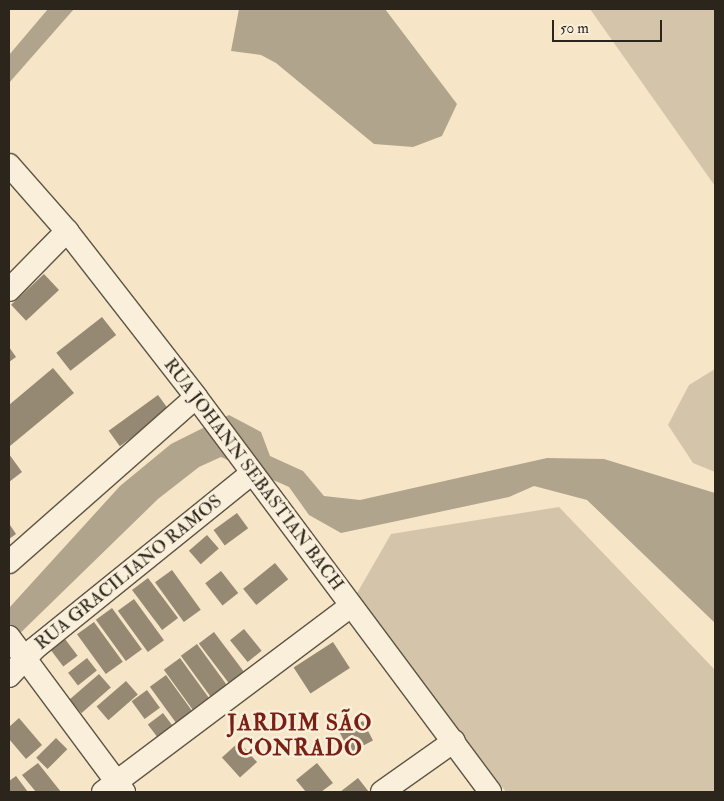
<!DOCTYPE html>
<html>
<head>
<meta charset="utf-8">
<style>
  body { margin:0 }
  #map { position:relative; width:724px; height:801px; overflow:hidden; background:#f6e6c7; font-family:"IM FELL Double Pica",serif }
  div>[style] { position:absolute }
  .green>* { inset:0; background:#d4c5aa }
  .water>* { inset:0; background:#b1a48d }
  .building>* { inset:0; background:#958974; transform-origin:0 0 }
  .roads { filter:drop-shadow(1px 0 #5e5546) drop-shadow(-1px 0 #5e5546) drop-shadow(0 1px #5e5546) drop-shadow(0 -1px #5e5546) }
  .minor>* { height:22px; margin:-11px; padding:0 11px; transform-origin:11px; border-radius:11px; background:#f9efdb }
  span { translate:-50% -50%; white-space:nowrap; text-align:center; line-height:1.15; -webkit-text-stroke:5px #f9efdb; paint-order:stroke }
  .street-label { font-size:18px; color:#2c251b }
  .district-label { font-size:22px; color:#7a1f14; font-weight:700; letter-spacing:1px }
  .frame { position:absolute; inset:0; border:10px solid #2c251b; pointer-events:none }
  .scale { position:absolute; left:552px; top:20px; width:110px; height:22px; box-sizing:border-box; border:2px solid #2c251b; border-top:0; padding-left:6px; font-size:15px; line-height:18px; white-space:nowrap; color:#2c251b; -webkit-text-stroke:4px #f9efdb; paint-order:stroke }
</style>
</head>
<body>
<div id="map">
  <div class="green">
    <i style="clip-path:polygon(590px 9px,715px 9px,715px 186px)"></i>
    <i style="clip-path:polygon(715px 369px,715px 472px,693px 463px,668px 425px,689px 385px)"></i>
    <i style="clip-path:polygon(559px 507px,715px 670px,715px 792px,506px 792px,356px 595px,391px 534px)"></i>
  </div>
  <div class="water">
    <i style="clip-path:polygon(48px 9px,74px 9px,9px 83px,9px 55px)"></i>
    <i style="clip-path:polygon(239px 9px,385px 9px,457px 104px,442px 136px,413px 147px,374px 144px,276px 63px,261px 55px,231px 51px)"></i>
    <i style="clip-path:polygon(229px 415px,261px 432px,270px 456px,303px 471px,324px 496px,360px 500px,547px 458px,604px 459px,715px 493px,715px 623px,587px 500px,534px 486px,509px 497px,341px 533px,309px 515px,289px 487px,221px 457px,199px 467px,158px 499px,9px 644px,9px 608px,120px 486px,171px 444px)"></i>
  </div>
  <div class="building">
    <i style="left:44px;top:274px;width:22px;height:45px;rotate:47deg"></i>
    <i style="left:102px;top:317px;width:23px;height:58px;rotate:52deg"></i>
    <i style="clip-path:polygon(9px 347px,16px 357px,9px 362px)"></i>
    <i style="clip-path:polygon(53px 368px,74px 393px,10px 446px,9px 405px)"></i>
    <i style="left:158px;top:395px;width:19px;height:61px;rotate:54deg"></i>
    <i style="clip-path:polygon(9px 454px,22px 472px,9px 482px)"></i>
    <i style="left:237px;top:513px;width:19px;height:29px;rotate:54deg"></i>
    <i style="clip-path:polygon(10px 525px,16px 534px,9px 539px,9px 526px)"></i>
    <i style="left:207px;top:535px;width:18px;height:24px;rotate:49deg"></i>
    <i style="left:275px;top:563px;width:21px;height:41px;rotate:51deg"></i>
    <i style="left:172px;top:570px;width:49px;height:21px;rotate:54deg"></i>
    <i style="left:221px;top:571px;width:28px;height:20px;rotate:52deg"></i>
    <i style="left:148px;top:578px;width:50px;height:20px;rotate:53deg"></i>
    <i style="left:134px;top:599px;width:51px;height:20px;rotate:54deg"></i>
    <i style="left:112px;top:608px;width:51px;height:20px;rotate:54deg"></i>
    <i style="left:94px;top:622px;width:49px;height:21px;rotate:54deg"></i>
    <i style="left:244px;top:629px;width:28px;height:18px;rotate:51deg"></i>
    <i style="left:214px;top:632px;width:50px;height:19px;rotate:53deg"></i>
    <i style="left:65px;top:639px;width:21px;height:18px;rotate:53deg"></i>
    <i style="left:333px;top:642px;width:31px;height:47px;rotate:57deg"></i>
    <i style="left:197px;top:644px;width:51px;height:20px;rotate:54deg"></i>
    <i style="left:87px;top:658px;width:16px;height:24px;rotate:52deg"></i>
    <i style="left:180px;top:658px;width:49px;height:20px;rotate:54deg"></i>
    <i style="left:99px;top:674px;width:18px;height:39px;rotate:49deg"></i>
    <i style="left:166px;top:675px;width:51px;height:20px;rotate:54deg"></i>
    <i style="left:126px;top:681px;width:18px;height:39px;rotate:49deg"></i>
    <i style="left:147px;top:690px;width:22px;height:19px;rotate:54deg"></i>
    <i style="left:163px;top:713px;width:21px;height:19px;rotate:53deg"></i>
    <i style="clip-path:polygon(19px 718px,42px 745px,26px 759px,9px 739px,9px 727px)"></i>
    <i style="left:363px;top:721px;width:22px;height:26px;rotate:63deg"></i>
    <i style="left:56px;top:738px;width:16px;height:28px;rotate:45deg"></i>
    <i style="left:239px;top:742px;width:27px;height:23px;rotate:48deg"></i>
    <i style="clip-path:polygon(38px 763px,61px 792px,36px 792px,22px 775px)"></i>
    <i style="clip-path:polygon(317px 763px,333px 783px,321px 792px,306px 792px,296px 780px)"></i>
    <i style="clip-path:polygon(16px 776px,28px 792px,9px 792px,9px 781px)"></i>
    <i style="clip-path:polygon(358px 778px,369px 792px,340px 792px)"></i>
  </div>
  <div class="roads">
    <div class="minor">
      <i style="left:9px;top:165px;width:88px;rotate:48.7deg"></i>
      <i style="left:67px;top:231px;width:210px;rotate:52.1deg"></i>
      <i style="left:196px;top:397px;width:492px;rotate:53.3deg"></i>
      <i style="left:9px;top:290px;width:83px;rotate:-45.5deg"></i>
      <i style="left:9px;top:562px;width:249px;rotate:-41.4deg"></i>
      <i style="left:9px;top:637px;width:193px;rotate:53.4deg"></i>
      <i style="left:9px;top:676px;width:37px;rotate:-47deg"></i>
      <i style="left:34px;top:649px;width:280px;rotate:-38.9deg"></i>
      <i style="left:103px;top:792px;width:310px;rotate:-36.9deg"></i>
      <i style="left:382px;top:792px;width:88px;rotate:-35.3deg"></i>
    </div>
  </div>
  <div class="street-label">
    <span style="left:253px;top:475px;rotate:53deg">RUA JOHANN SEBASTIAN BACH</span>
    <span style="left:129px;top:573px;rotate:-39deg">RUA GRACILIANO RAMOS</span>
  </div>
  <div class="district-label">
    <span style="left:300px;top:736px">JARDIM SÃO<br>CONRADO</span>
  </div>
  <div class="frame"></div>
  <div class="scale">50 m</div>
</div>
</body>
</html>
